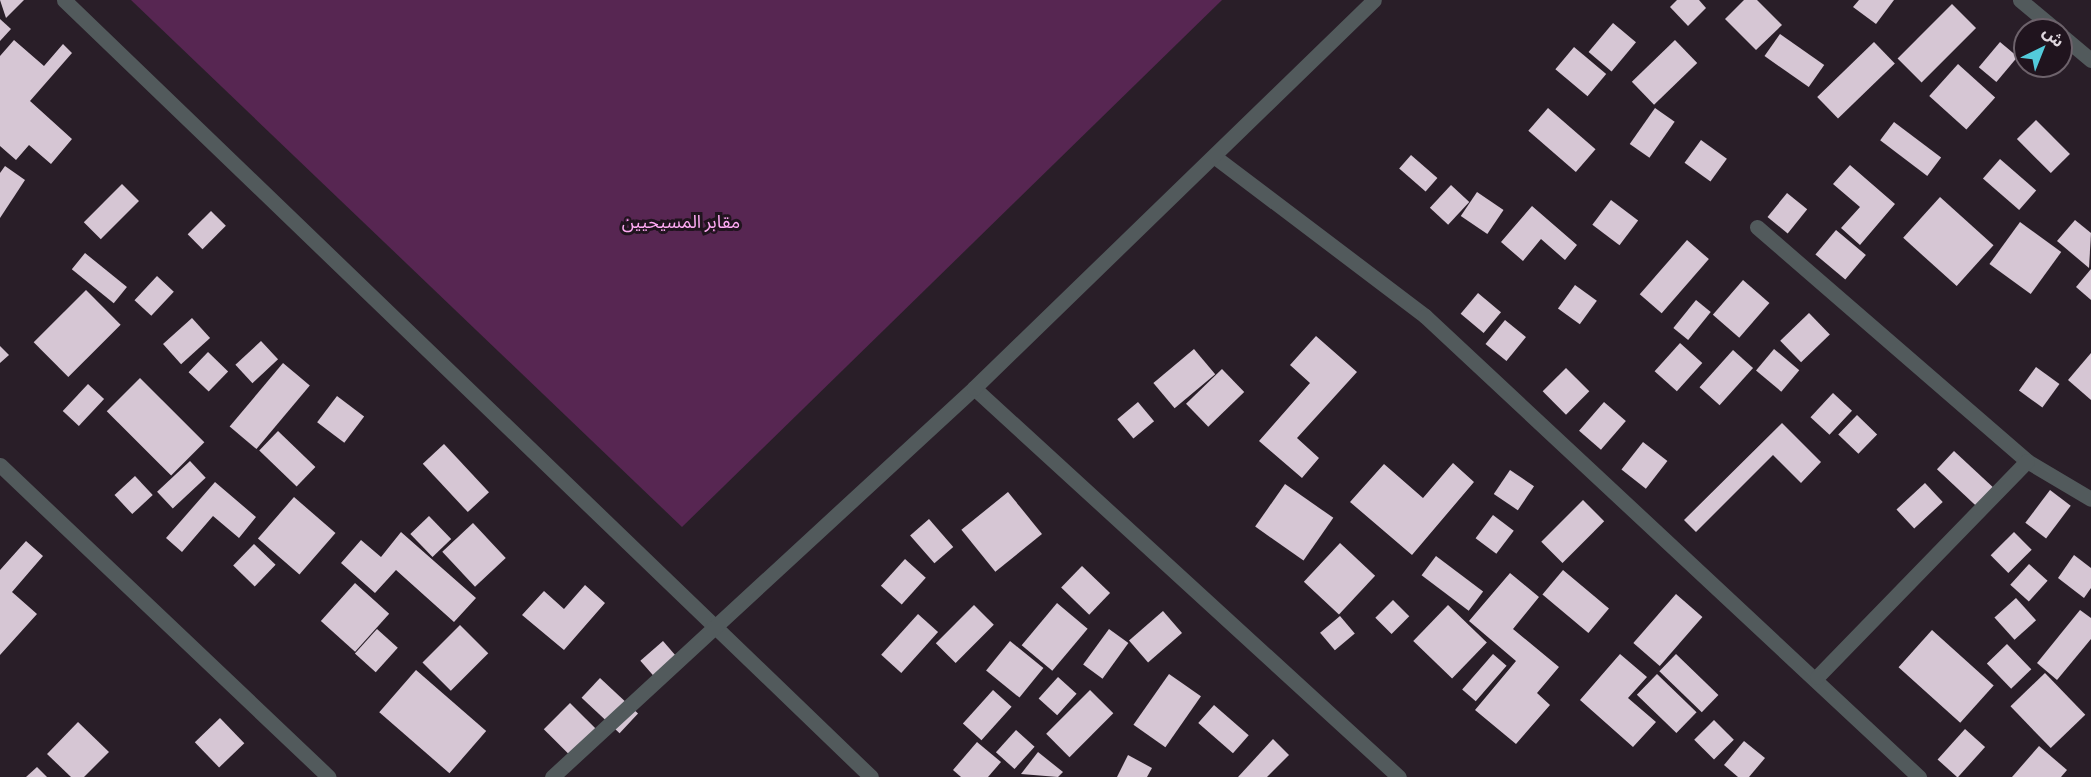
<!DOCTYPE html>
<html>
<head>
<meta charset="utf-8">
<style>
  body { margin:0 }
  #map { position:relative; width:2091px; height:777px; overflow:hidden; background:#291e28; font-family:Barlow,"Noto Sans Arabic",sans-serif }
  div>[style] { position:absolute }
  .green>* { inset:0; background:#572652 }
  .building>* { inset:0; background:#d6c6d4; transform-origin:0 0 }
  .minor>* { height:15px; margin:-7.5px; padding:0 7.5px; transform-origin:7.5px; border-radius:7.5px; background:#525a5c }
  span { translate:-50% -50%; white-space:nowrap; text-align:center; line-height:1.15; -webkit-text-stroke:6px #20141e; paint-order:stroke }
  .park-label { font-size:18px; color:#feaaf3 }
  .north { position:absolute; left:2013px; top:18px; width:60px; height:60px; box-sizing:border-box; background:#20141e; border:2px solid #6d626b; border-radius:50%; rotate:43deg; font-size:16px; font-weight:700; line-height:24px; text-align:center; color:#e0d8df }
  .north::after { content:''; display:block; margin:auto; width:21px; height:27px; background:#53cbdb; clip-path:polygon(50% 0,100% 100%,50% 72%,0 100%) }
</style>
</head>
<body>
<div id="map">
  <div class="green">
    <i style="clip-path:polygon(131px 0,1222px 0,682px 527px)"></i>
  </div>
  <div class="building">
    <i style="clip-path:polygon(0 0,24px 0,6px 18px)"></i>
    <i style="clip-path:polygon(1677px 0,1699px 0,1706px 8px,1688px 26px,1670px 7px)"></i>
    <i style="clip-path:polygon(1744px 0,1757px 0,1782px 25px,1756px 50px,1725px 19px)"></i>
    <i style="clip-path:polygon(1859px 0,1894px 0,1876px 24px,1853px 7px)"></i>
    <i style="left:1952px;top:4px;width:34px;height:77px;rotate:45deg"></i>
    <i style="clip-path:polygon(0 19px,11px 29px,0 41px)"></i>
    <i style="left:1613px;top:23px;width:30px;height:38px;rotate:40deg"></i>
    <i style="left:1780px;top:34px;width:54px;height:27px;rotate:35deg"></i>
    <i style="clip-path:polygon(14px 40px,44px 66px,63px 44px,72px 53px,30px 101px,72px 139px,51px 164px,29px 145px,16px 160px,0 146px,0 56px)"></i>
    <i style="left:1675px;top:40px;width:32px;height:60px;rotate:46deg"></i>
    <i style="left:1874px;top:42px;width:30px;height:79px;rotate:46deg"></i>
    <i style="left:2000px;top:42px;width:23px;height:33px;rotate:40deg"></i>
    <i style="left:1574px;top:47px;width:42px;height:29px;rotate:40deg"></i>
    <i style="left:1958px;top:64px;width:50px;height:43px;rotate:42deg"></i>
    <i style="left:1548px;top:108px;width:63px;height:30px;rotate:41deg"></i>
    <i style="left:1655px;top:108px;width:24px;height:44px;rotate:35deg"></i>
    <i style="left:2036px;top:120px;width:48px;height:27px;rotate:45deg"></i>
    <i style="left:1894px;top:122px;width:59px;height:23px;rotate:37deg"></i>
    <i style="left:1701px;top:140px;width:32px;height:28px;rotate:36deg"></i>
    <i style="left:1411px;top:155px;width:35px;height:18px;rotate:41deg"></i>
    <i style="left:2000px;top:159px;width:48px;height:26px;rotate:41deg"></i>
    <i style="clip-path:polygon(1850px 165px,1895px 204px,1860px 245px,1841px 228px,1860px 207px,1833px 184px)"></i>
    <i style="clip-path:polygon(5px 166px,25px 180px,0 218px,0 173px)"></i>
    <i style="left:122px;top:184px;width:24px;height:54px;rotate:45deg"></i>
    <i style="left:1451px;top:185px;width:25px;height:31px;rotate:43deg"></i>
    <i style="left:1477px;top:192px;width:32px;height:29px;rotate:34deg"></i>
    <i style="left:1787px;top:193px;width:26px;height:31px;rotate:39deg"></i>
    <i style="left:1940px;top:197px;width:72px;height:55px;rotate:42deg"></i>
    <i style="left:1611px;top:200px;width:34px;height:31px;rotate:37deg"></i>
    <i style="clip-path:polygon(1532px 206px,1577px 245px,1565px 260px,1541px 239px,1523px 261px,1501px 242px)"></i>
    <i style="left:211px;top:211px;width:21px;height:33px;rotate:45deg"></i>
    <i style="clip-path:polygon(2075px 220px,2091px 233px,2089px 268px,2057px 241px)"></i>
    <i style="left:2020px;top:222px;width:51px;height:52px;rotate:36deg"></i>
    <i style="left:1836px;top:230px;width:39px;height:32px;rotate:40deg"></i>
    <i style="left:1687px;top:240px;width:29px;height:72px;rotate:41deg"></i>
    <i style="left:85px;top:253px;width:54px;height:21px;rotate:39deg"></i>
    <i style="clip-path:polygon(2091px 269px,2091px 300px,2076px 287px)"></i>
    <i style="left:157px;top:276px;width:23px;height:33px;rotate:43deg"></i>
    <i style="left:1743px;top:280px;width:35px;height:46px;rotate:41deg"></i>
    <i style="left:1575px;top:285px;width:27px;height:29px;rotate:36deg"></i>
    <i style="left:86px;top:290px;width:49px;height:74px;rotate:45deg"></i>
    <i style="left:1478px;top:293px;width:30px;height:27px;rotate:40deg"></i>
    <i style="left:1696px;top:300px;width:19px;height:36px;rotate:39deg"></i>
    <i style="left:1809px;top:313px;width:30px;height:40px;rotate:46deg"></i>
    <i style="left:192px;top:318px;width:27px;height:39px;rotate:48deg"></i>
    <i style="left:1505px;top:320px;width:27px;height:31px;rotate:39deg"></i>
    <i style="clip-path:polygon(1316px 336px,1357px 372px,1297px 438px,1319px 458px,1302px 478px,1259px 441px,1310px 383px,1290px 365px)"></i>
    <i style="left:261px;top:341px;width:25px;height:35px;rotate:47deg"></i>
    <i style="left:1680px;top:343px;width:30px;height:38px;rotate:42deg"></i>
    <i style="clip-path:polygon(0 346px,9px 355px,0 363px)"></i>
    <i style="left:1194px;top:349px;width:33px;height:53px;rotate:50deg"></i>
    <i style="left:1774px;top:349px;width:33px;height:28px;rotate:40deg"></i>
    <i style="left:1733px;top:350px;width:27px;height:50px;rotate:42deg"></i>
    <i style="left:208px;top:352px;width:28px;height:28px;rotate:44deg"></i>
    <i style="clip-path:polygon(2091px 353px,2091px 400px,2068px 380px)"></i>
    <i style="left:283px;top:363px;width:35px;height:83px;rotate:40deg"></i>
    <i style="left:2036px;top:367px;width:29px;height:29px;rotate:36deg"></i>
    <i style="left:1566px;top:368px;width:33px;height:33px;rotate:45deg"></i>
    <i style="left:1222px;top:369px;width:32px;height:50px;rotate:46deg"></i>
    <i style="left:140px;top:378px;width:91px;height:47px;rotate:45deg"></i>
    <i style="left:88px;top:384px;width:22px;height:37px;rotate:43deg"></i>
    <i style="left:1833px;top:393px;width:26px;height:33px;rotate:43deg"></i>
    <i style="left:337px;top:396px;width:34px;height:33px;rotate:37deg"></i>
    <i style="left:1138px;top:402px;width:25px;height:27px;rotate:50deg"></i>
    <i style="left:1604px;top:402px;width:29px;height:38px;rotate:41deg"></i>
    <i style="left:1857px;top:415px;width:28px;height:27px;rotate:44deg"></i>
    <i style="clip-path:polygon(1782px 423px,1821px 462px,1801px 483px,1773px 455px,1696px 532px,1684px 520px)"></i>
    <i style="left:278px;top:431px;width:52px;height:27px;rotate:44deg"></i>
    <i style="left:1643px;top:442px;width:31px;height:35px;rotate:38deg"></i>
    <i style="left:444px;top:444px;width:66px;height:29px;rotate:47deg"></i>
    <i style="left:1954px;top:451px;width:57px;height:25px;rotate:43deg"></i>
    <i style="left:190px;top:461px;width:23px;height:45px;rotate:47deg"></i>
    <i style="clip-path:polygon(1453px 463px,1474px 482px,1412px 555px,1350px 502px,1384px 464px,1423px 498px)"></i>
    <i style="left:1510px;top:470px;width:29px;height:29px;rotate:34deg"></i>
    <i style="left:135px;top:476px;width:26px;height:28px;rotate:47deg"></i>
    <i style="clip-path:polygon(215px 482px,256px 517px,239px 538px,213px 516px,182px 552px,166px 538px)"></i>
    <i style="left:1925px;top:483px;width:26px;height:39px;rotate:47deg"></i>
    <i style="left:1285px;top:484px;width:59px;height:52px;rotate:35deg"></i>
    <i style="left:2050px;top:490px;width:26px;height:41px;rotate:37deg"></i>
    <i style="left:1008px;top:492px;width:54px;height:60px;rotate:51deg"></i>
    <i style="left:294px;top:497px;width:55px;height:55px;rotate:41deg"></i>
    <i style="left:1583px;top:500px;width:30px;height:59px;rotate:45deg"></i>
    <i style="left:1493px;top:515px;width:26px;height:29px;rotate:37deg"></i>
    <i style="left:429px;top:516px;width:32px;height:26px;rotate:46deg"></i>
    <i style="left:929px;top:519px;width:37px;height:25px;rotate:49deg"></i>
    <i style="left:473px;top:523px;width:48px;height:42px;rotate:47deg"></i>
    <i style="clip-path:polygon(401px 532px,476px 598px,454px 622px,396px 570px,375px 593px,341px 563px,361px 540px,381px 557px)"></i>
    <i style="left:2014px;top:532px;width:25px;height:33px;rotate:45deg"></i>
    <i style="clip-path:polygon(26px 541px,43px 556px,12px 592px,37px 614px,0 655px,0 570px)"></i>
    <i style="left:1340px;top:543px;width:48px;height:53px;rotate:43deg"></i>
    <i style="left:254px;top:544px;width:30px;height:30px;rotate:44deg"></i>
    <i style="clip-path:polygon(2074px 555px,2091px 568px,2091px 588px,2084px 598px,2058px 578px)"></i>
    <i style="left:1436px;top:556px;width:59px;height:24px;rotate:37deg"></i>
    <i style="left:905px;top:559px;width:28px;height:36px;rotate:42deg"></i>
    <i style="left:2029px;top:564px;width:25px;height:28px;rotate:42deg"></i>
    <i style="left:1082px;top:566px;width:39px;height:30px;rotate:44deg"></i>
    <i style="left:1563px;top:570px;width:60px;height:32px;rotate:40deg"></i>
    <i style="clip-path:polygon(1510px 573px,1539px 597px,1513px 629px,1559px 667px,1537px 693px,1550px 705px,1516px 744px,1475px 710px,1516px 661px,1469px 621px)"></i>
    <i style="left:355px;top:583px;width:46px;height:51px;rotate:42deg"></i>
    <i style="clip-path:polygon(585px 585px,605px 603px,564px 650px,522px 615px,544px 591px,564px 609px)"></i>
    <i style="left:1676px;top:594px;width:35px;height:65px;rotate:41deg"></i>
    <i style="left:2016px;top:598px;width:30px;height:29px;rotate:48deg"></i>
    <i style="left:1393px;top:600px;width:23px;height:25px;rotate:45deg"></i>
    <i style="left:1057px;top:603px;width:40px;height:55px;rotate:40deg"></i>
    <i style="left:974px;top:605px;width:28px;height:54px;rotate:45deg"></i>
    <i style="left:1448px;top:605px;width:54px;height:50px;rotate:44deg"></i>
    <i style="clip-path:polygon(2080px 610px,2091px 618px,2091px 639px,2057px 680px,2037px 663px)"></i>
    <i style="left:1163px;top:611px;width:29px;height:45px;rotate:49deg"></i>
    <i style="left:918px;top:614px;width:27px;height:55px;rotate:42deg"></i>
    <i style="left:1340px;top:616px;width:23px;height:26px;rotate:50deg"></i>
    <i style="left:460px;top:625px;width:40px;height:53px;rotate:45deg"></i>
    <i style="left:377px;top:629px;width:28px;height:33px;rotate:42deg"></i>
    <i style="left:1109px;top:629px;width:24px;height:44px;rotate:36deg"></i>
    <i style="left:1932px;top:630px;width:83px;height:50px;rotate:42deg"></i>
    <i style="left:663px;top:641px;width:32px;height:30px;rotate:49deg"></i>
    <i style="left:1010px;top:641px;width:43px;height:38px;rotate:39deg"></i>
    <i style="left:2007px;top:644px;width:35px;height:28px;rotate:46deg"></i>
    <i style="left:1493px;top:654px;width:18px;height:47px;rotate:41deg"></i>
    <i style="clip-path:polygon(1620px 654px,1647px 677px,1628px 698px,1656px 722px,1633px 747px,1580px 700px)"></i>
    <i style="left:1676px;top:654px;width:59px;height:24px;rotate:44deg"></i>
    <i style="left:416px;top:670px;width:93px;height:56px;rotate:41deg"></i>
    <i style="left:2045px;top:673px;width:58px;height:48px;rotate:46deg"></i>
    <i style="left:1169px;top:674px;width:39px;height:62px;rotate:35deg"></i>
    <i style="left:1657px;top:674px;width:55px;height:29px;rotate:44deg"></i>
    <i style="left:1058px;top:677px;width:25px;height:29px;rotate:42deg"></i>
    <i style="left:600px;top:678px;width:52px;height:27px;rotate:43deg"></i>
    <i style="left:993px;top:690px;width:25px;height:45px;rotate:42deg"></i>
    <i style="left:1090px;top:690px;width:33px;height:62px;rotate:45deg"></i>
    <i style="left:570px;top:703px;width:45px;height:37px;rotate:45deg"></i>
    <i style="left:1214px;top:705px;width:46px;height:24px;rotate:41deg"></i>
    <i style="left:220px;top:718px;width:35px;height:35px;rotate:46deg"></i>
    <i style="left:1714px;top:720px;width:28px;height:28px;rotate:45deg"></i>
    <i style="clip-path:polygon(78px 722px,109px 752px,84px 777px,71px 777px,47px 754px)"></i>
    <i style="left:1965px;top:729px;width:27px;height:41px;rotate:42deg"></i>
    <i style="left:1016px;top:730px;width:25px;height:30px;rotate:42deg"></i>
    <i style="clip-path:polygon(1273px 739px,1289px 755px,1267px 777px,1238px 777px)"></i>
    <i style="clip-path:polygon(1744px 741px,1765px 758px,1749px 777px,1738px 777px,1724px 765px)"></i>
    <i style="clip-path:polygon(977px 742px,1001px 762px,988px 777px,961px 777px,953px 770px)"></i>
    <i style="clip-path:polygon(2039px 746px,2067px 770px,2061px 777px,2012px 777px)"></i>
    <i style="clip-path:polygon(1038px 752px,1063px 772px,1058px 777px,1021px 774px)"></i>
    <i style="clip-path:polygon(1128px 755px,1152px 768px,1147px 777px,1117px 777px)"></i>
    <i style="clip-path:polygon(37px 767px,47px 777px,26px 777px)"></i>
  </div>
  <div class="minor">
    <i style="left:64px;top:0;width:1120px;rotate:43.91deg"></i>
    <i style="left:2020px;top:0;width:47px;rotate:39.8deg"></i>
    <i style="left:2061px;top:35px;width:39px;rotate:40deg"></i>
    <i style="left:1215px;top:157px;width:263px;rotate:37.1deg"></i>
    <i style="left:1425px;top:316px;width:676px;rotate:43.02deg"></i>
    <i style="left:1757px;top:227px;width:357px;rotate:40.9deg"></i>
    <i style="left:2027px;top:461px;width:74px;rotate:30.7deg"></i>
    <i style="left:974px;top:388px;width:576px;rotate:42.47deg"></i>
    <i style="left:0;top:465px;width:453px;rotate:43.5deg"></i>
    <i style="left:1817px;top:677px;width:301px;rotate:-45.8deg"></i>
    <i style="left:552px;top:777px;width:574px;rotate:-42.67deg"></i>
    <i style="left:974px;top:388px;width:557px;rotate:-44.13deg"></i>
  </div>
  <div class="park-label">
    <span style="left:681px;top:221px">مقابر المسيحيين</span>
  </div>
  <div class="north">ش</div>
</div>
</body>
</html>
